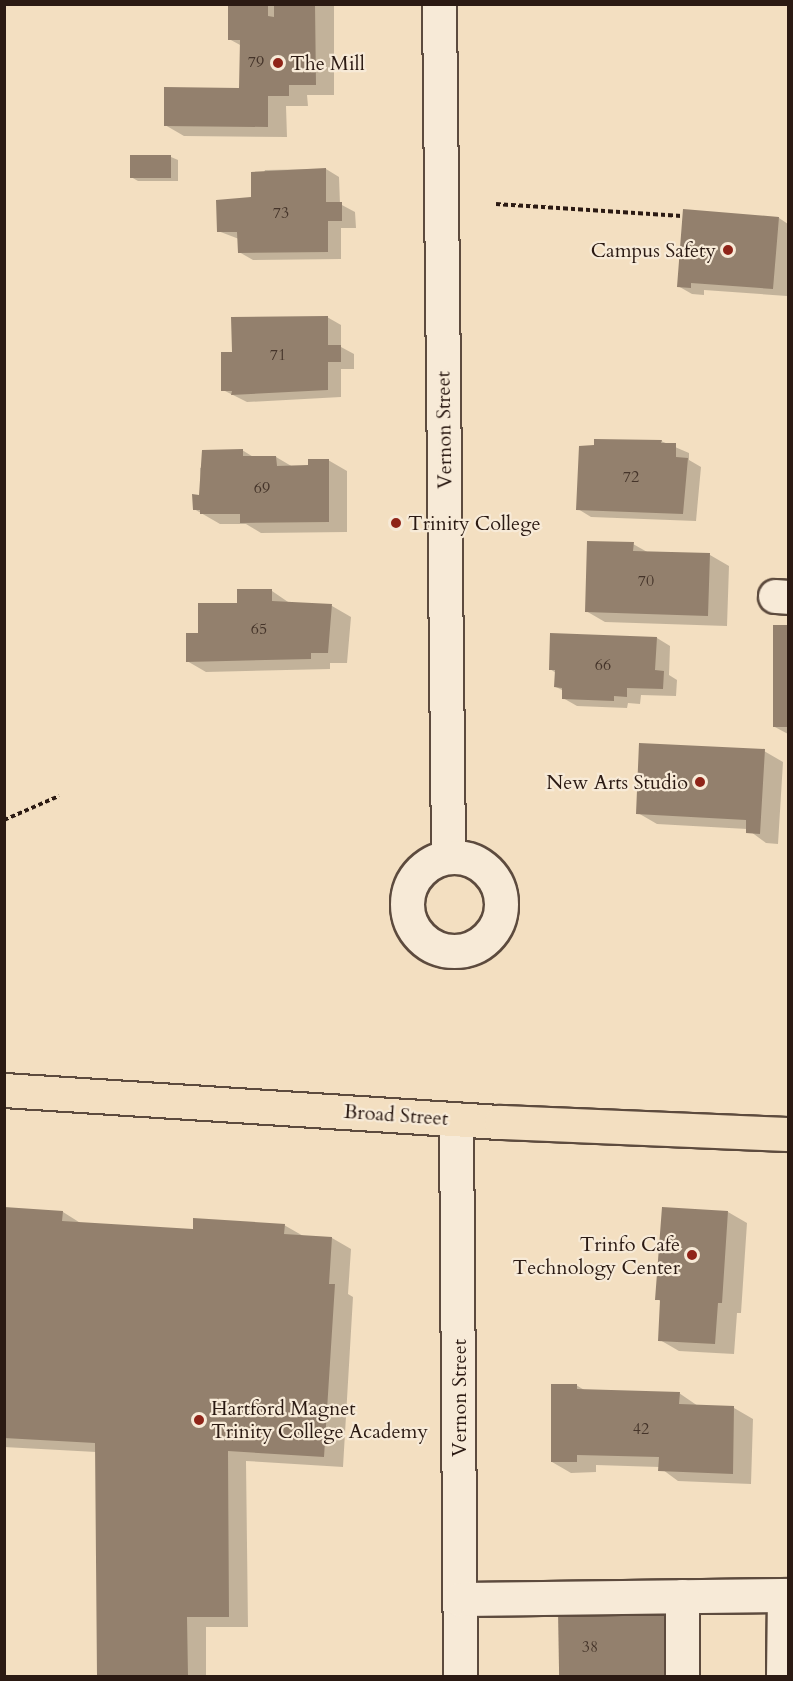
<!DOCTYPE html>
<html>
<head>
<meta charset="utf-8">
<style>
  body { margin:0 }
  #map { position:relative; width:793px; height:1681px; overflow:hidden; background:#f3dfc1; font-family:Cardo,serif }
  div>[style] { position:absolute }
  .shadow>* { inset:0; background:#0003 }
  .building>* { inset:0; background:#93806d; transform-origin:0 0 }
  .path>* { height:4px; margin-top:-2px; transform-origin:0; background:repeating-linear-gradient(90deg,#2b1a13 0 4.5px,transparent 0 7.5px) }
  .roads { filter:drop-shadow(2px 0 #5d4b3e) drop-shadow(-2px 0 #5d4b3e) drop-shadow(0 2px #5d4b3e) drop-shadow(0 -2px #5d4b3e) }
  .minor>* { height:33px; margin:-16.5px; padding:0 16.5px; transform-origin:16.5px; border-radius:16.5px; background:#f7ead7 }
  .minor>.ring { margin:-16.5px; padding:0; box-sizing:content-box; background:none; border:33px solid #f7ead7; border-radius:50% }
  .major>* { height:33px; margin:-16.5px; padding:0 16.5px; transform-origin:16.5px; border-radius:16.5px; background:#f3dfc1 }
  .dots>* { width:16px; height:16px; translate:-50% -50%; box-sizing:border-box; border:3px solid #f7ead7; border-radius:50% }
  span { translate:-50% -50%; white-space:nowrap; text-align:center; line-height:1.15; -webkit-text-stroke:4.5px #f7ead7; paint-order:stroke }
  .number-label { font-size:16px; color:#45342a }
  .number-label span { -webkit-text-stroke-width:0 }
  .poi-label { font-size:20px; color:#2b1a13 }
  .left { translate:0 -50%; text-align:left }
  .right { translate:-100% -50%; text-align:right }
  .street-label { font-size:20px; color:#2b1a13 }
  .frame { position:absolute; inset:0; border:6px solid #2b1a13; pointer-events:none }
</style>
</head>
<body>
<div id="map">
  <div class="shadow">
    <i style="clip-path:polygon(229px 4px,334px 4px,334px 95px,307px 95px,308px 106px,286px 106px,287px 137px,184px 136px,165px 125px,241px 89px,242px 46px,229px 39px)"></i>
    <i style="clip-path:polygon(171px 157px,178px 160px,178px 181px,138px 181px,131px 177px)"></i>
    <i style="clip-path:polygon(326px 169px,339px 177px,340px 204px,355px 212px,356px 228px,341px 228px,341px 259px,253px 260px,239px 252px,239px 239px,218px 231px,253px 199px,265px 170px)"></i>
    <i style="clip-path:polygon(779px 218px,788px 224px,787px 296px,704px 290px,704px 295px,692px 294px,678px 286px)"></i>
    <i style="clip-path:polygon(327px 317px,341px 325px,341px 347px,354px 354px,354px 369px,341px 369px,341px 397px,247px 402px,223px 390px,234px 354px)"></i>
    <i style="clip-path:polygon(661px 441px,689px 453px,689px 460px,701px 467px,696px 521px,591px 517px,578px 509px,595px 446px)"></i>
    <i style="clip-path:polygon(242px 450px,255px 458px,276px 457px,293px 467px,310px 467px,328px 460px,347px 471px,347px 532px,261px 533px,246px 524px,220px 524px,194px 509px,201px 496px,200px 468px)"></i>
    <i style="clip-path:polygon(633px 544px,649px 553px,710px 555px,729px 566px,727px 626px,605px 622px,586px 611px)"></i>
    <i style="clip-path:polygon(272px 591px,291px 604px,332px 606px,351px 617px,347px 663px,330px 663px,330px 669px,206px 672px,187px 661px,199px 635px,238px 604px)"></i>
    <i style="clip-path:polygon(775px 626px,788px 627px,788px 734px,773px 726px)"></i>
    <i style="clip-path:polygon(657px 638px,670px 646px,669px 675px,677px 680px,676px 696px,641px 695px,640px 704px,628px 703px,627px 708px,577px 706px,563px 698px,564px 691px,556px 687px,556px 673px,550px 669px)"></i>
    <i style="clip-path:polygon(764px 751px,783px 762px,778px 844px,766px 843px,747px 829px,657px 824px,638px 813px)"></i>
    <i style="clip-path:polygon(4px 1209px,63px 1212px,82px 1224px,194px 1230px,284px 1225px,305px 1237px,332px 1238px,351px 1249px,348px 1294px,353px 1297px,343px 1467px,246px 1461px,248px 1627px,206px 1627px,206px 1676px,98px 1676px,96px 1452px,4px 1447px)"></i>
    <i style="clip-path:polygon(728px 1212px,747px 1223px,741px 1313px,737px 1313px,734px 1354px,679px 1351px,660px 1340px,662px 1302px,657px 1299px)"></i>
    <i style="clip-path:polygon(576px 1385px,586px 1391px,679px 1393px,698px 1406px,734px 1408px,753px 1419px,751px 1484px,678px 1481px,659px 1467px,596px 1465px,596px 1472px,571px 1473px,552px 1462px)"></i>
    <i style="clip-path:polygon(665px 1612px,684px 1623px,684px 1676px,560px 1676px,559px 1613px)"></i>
  </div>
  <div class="building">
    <i style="clip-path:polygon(274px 4px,315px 4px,316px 85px,289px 85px,289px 96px,268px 96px,268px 127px,164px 126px,164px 87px,239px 88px,240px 40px,228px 40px,228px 5px,268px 5px,268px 16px,274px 17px)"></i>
    <i style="left:130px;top:155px;width:41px;height:23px"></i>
    <i style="clip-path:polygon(326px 168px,326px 202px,342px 202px,342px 221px,328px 221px,328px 252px,238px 253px,237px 232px,217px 232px,216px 200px,251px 197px,251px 172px)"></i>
    <i style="clip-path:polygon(683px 209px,779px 217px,773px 289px,691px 283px,691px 288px,677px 287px)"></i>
    <i style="clip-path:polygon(328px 316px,328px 345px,341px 345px,341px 362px,328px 362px,328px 390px,231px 395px,232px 391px,221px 391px,221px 352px,232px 352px,231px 317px)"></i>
    <i style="clip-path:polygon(594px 439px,662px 440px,661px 443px,676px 443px,676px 457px,688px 458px,683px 514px,576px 510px,579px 446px,594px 445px)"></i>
    <i style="clip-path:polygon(243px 449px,243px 456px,276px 456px,277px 466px,308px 465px,308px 459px,329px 459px,329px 522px,240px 523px,240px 514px,200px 514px,200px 510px,193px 510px,192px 494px,199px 495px,202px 450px)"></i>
    <i style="clip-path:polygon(587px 541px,634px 542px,633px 551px,710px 553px,708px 616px,585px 612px)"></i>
    <i style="clip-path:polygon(237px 589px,272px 589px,272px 601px,332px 604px,328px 653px,311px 653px,311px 659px,186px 662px,186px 633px,198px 633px,198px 603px,237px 603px)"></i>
    <i style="left:773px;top:625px;width:15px;height:102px"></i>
    <i style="clip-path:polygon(550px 633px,657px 637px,655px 670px,664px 671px,663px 689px,627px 688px,627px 697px,614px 696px,614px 701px,562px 699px,562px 688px,554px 687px,555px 670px,549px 670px)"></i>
    <i style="clip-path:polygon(639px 743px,765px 749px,760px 834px,746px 833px,746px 820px,636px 814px)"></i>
    <i style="clip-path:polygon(4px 1207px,63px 1211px,62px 1221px,193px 1229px,193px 1218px,285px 1224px,284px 1234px,332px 1237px,329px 1284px,335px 1284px,324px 1457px,228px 1451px,229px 1617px,187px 1617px,188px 1676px,97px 1676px,95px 1443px,4px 1438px)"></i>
    <i style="clip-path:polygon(662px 1207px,728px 1211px,722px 1303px,718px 1303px,715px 1344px,658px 1341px,660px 1300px,655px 1300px)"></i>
    <i style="clip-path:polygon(551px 1384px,577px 1384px,577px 1389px,680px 1392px,679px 1404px,734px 1406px,733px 1474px,658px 1471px,659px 1457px,577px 1455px,577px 1462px,551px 1462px)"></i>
    <i style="left:665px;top:1610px;width:66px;height:107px;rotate:89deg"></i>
  </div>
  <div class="path">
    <i style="left:496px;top:204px;width:186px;rotate:3.7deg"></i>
    <i style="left:4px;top:820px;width:60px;rotate:-23.6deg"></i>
  </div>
  <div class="roads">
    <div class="minor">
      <i style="left:439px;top:4px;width:852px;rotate:89.39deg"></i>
      <i style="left:775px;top:596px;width:13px;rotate:4deg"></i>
      <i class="ring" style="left:407px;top:857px;width:61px;height:61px"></i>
      <i style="left:456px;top:1119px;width:557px;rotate:89.59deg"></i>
      <i style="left:460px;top:1599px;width:324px;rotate:-0.7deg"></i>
      <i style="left:784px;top:1595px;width:81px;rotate:90.7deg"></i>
      <i style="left:682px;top:1676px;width:80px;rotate:-90deg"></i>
    </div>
    <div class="major">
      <i style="left:4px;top:1090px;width:498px;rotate:3.7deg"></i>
      <i style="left:501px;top:1122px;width:287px;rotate:2.4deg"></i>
    </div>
  </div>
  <div class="dots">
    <i style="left:278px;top:63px;background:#8f2418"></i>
    <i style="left:728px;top:250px;background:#8f2418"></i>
    <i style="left:396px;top:523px;background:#8f2418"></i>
    <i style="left:700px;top:782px;background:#8f2418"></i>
    <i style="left:692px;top:1255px;background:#8f2418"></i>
    <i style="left:199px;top:1420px;background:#8f2418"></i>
  </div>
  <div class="number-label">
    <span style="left:256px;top:62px">79</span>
    <span style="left:281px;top:213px">73</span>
    <span style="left:278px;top:355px">71</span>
    <span style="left:631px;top:477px">72</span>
    <span style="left:262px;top:488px">69</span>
    <span style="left:646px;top:581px">70</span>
    <span style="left:259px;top:629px">65</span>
    <span style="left:603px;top:665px">66</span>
    <span style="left:641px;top:1429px">42</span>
    <span style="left:590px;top:1647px">38</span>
  </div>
  <div class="poi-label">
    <span class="left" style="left:290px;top:63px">The Mill</span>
    <span class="right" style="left:716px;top:250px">Campus Safety</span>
    <span class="left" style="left:408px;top:523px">Trinity College</span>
    <span class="right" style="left:688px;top:782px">New Arts Studio</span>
    <span class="right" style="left:680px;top:1256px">Trinfo Cafe<br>Technology Center</span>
    <span class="left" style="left:211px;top:1420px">Hartford Magnet<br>Trinity College Academy</span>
  </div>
  <div class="street-label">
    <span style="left:444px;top:430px;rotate:-91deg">Vernon Street</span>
    <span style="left:396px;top:1115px;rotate:4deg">Broad Street</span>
    <span style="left:459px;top:1398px;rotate:-90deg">Vernon Street</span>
  </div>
  <div class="frame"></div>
</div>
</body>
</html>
